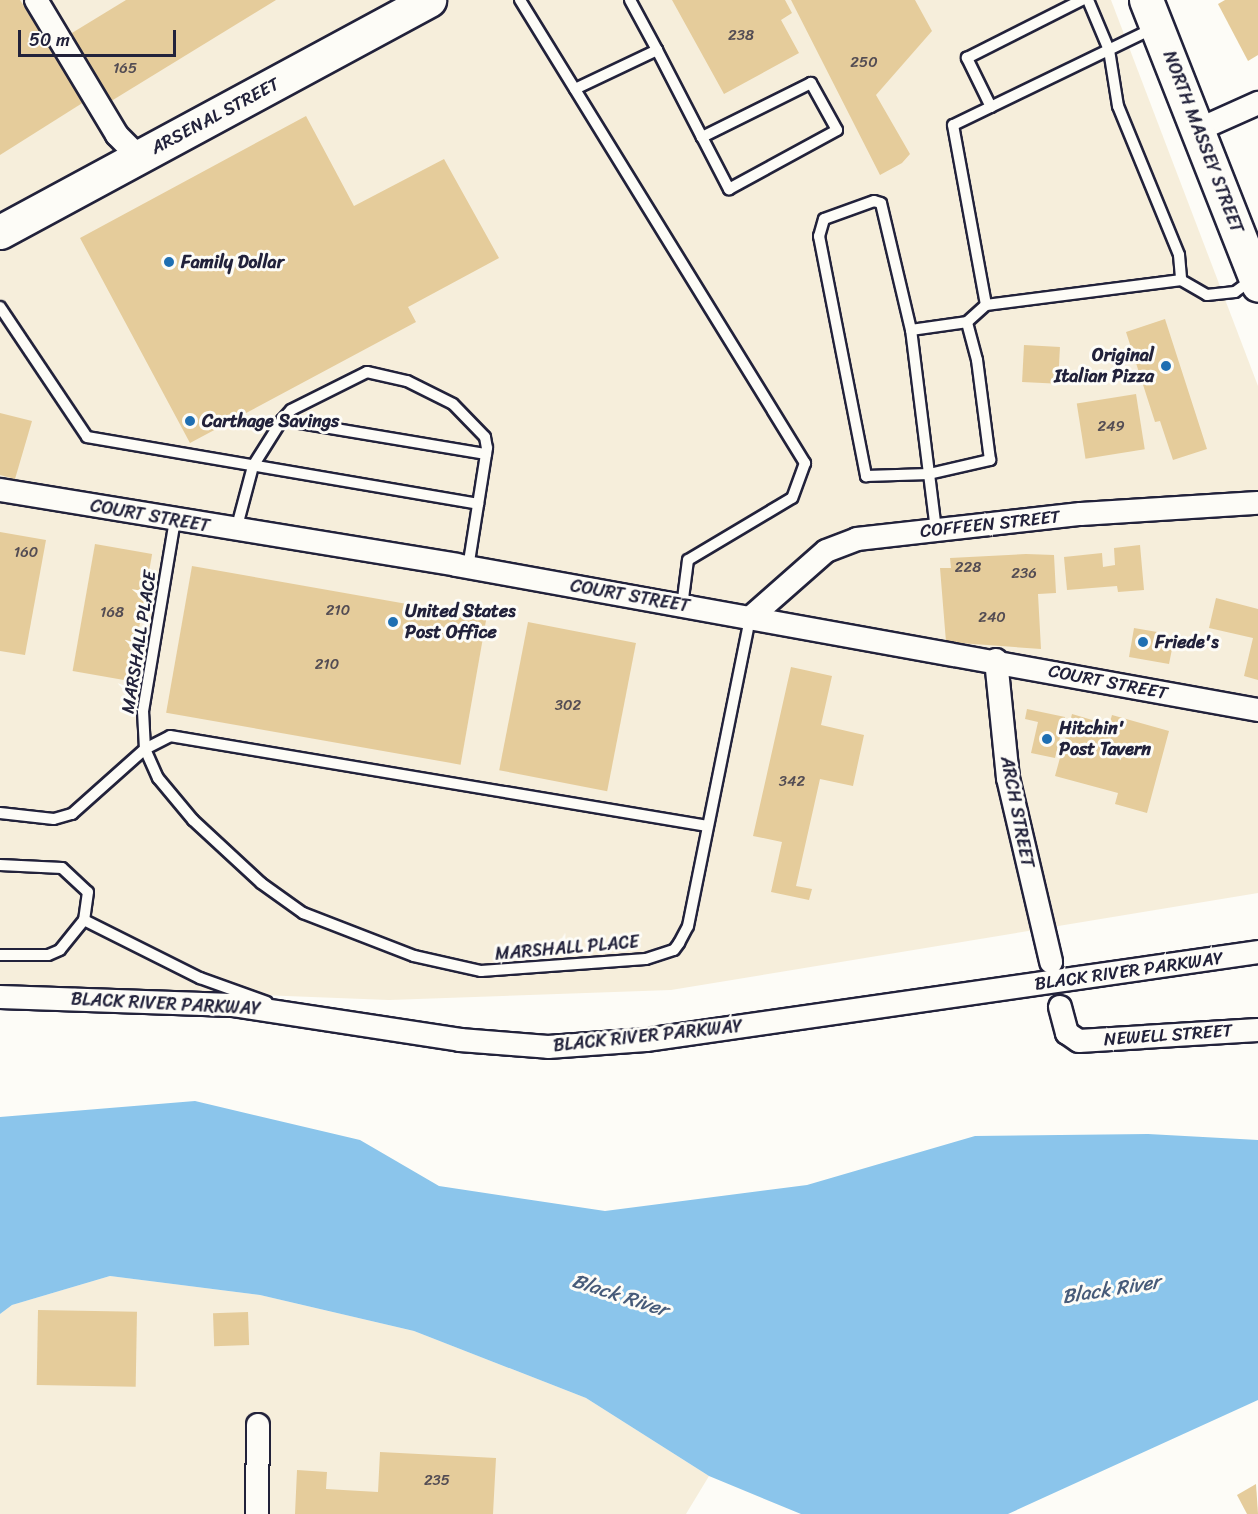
<!DOCTYPE html>
<html>
<head>
<meta charset="utf-8">
<style>
  body { margin:0 }
  #map { position:relative; width:1258px; height:1514px; overflow:hidden; background:#fdfcf7; font-family:Sriracha,sans-serif }
  div>[style] { position:absolute }
  .built>* { inset:0; background:#f6eedb }
  .water>* { inset:0; background:#8bc5eb }
  .building>* { inset:0; background:#e5cc9b; transform-origin:0 0 }
  .roads { filter:drop-shadow(2px 0 #22223b) drop-shadow(-2px 0 #22223b) drop-shadow(0 2px #22223b) drop-shadow(0 -2px #22223b) }
  .service>* { height:10px; margin:-5px; padding:0 5px; transform-origin:5px; border-radius:5px; background:#fdfcf7 }
  .minor>* { height:22px; margin:-11px; padding:0 11px; transform-origin:11px; border-radius:11px; background:#fdfcf7 }
  .primary>* { height:33px; margin:-16.5px; padding:0 16.5px; transform-origin:16.5px; border-radius:16.5px; background:#fdfcf7 }
  .trunk>* { height:33px; margin:-16.5px; padding:0 16.5px; transform-origin:16.5px; border-radius:16.5px; background:#fdfcf7 }
  .dots>* { width:16px; height:16px; translate:-50% -50%; box-sizing:border-box; border:3px solid #fdfcf7; border-radius:50% }
  span { translate:-50% -50%; white-space:nowrap; text-align:center; line-height:1.15; -webkit-text-stroke:6px #fdfcf7; paint-order:stroke }
  .number-label { font-size:15px; color:#534c53 }
  .number-label span { -webkit-text-stroke-width:0 }
  .street-label { font-size:18px; color:#22223b }
  .poi-label { font-size:18px; color:#22223b; font-weight:700 }
  .left { translate:0 -50%; text-align:left }
  .right { translate:-100% -50%; text-align:right }
  .water-label { font-size:20px; color:#475b79; font-style:italic }
  .scale { position:absolute; left:18px; top:30px; width:158px; height:27px; box-sizing:border-box; border:3px solid #22223b; border-top:0; padding-left:8px; font-size:18px; line-height:21px; white-space:nowrap; color:#22223b; -webkit-text-stroke:4px #fdfcf7; paint-order:stroke }
</style>
</head>
<body>
<div id="map">
  <div class="built">
    <i style="clip-path:polygon(0 0,1111px 0,1258px 386px,1258px 893px,671px 990px,389px 1000px,0 985px)"></i>
    <i style="clip-path:polygon(110px 1276px,260px 1295px,414px 1331px,586px 1398px,709px 1476px,686px 1514px,0 1514px,0 1314px,12px 1305px)"></i>
  </div>
  <div class="water">
    <i style="clip-path:polygon(195px 1101px,360px 1140px,439px 1186px,605px 1211px,807px 1185px,975px 1136px,1148px 1134px,1258px 1140px,1258px 1400px,1008px 1514px,801px 1514px,709px 1476px,586px 1398px,414px 1331px,260px 1295px,110px 1276px,12px 1305px,0 1314px,0 1117px)"></i>
  </div>
  <div class="building">
    <i style="clip-path:polygon(0 0,20px 0,84px 102px,0 155px)"></i>
    <i style="clip-path:polygon(126px 0,276px 0,108px 103px,67px 36px)"></i>
    <i style="clip-path:polygon(672px 0,785px 0,792px 13px,781px 20px,799px 53px,724px 94px)"></i>
    <i style="clip-path:polygon(791px 0,915px 0,932px 31px,876px 95px,910px 154px,902px 163px,880px 175px)"></i>
    <i style="clip-path:polygon(1225px 0,1258px 0,1258px 55px,1248px 61px,1218px 4px)"></i>
    <i style="clip-path:polygon(306px 116px,354px 206px,444px 159px,499px 258px,408px 307px,416px 322px,190px 443px,80px 238px)"></i>
    <i style="clip-path:polygon(1165px 319px,1207px 449px,1173px 460px,1160px 421px,1155px 422px,1126px 332px)"></i>
    <i style="left:1024px;top:345px;width:36px;height:37px;rotate:3deg"></i>
    <i style="left:1136px;top:394px;width:56px;height:60px;rotate:81deg"></i>
    <i style="clip-path:polygon(0 413px,32px 421px,15px 479px,0 475px)"></i>
    <i style="clip-path:polygon(0 532px,46px 540px,25px 655px,0 651px)"></i>
    <i style="left:95px;top:544px;width:58px;height:129px;rotate:10deg"></i>
    <i style="clip-path:polygon(1140px 545px,1144px 590px,1118px 592px,1117px 586px,1067px 590px,1064px 557px,1102px 553px,1103px 567px,1115px 565px,1114px 548px)"></i>
    <i style="clip-path:polygon(1026px 554px,1054px 555px,1056px 593px,1038px 594px,1041px 649px,946px 642px,940px 568px,951px 568px,950px 558px)"></i>
    <i style="left:192px;top:566px;width:299px;height:149px;rotate:10deg"></i>
    <i style="clip-path:polygon(1216px 598px,1258px 609px,1258px 680px,1244px 676px,1253px 638px,1209px 628px)"></i>
    <i style="left:528px;top:622px;width:110px;height:151px;rotate:11deg"></i>
    <i style="clip-path:polygon(1134px 628px,1163px 633px,1161px 642px,1173px 644px,1169px 664px,1129px 657px)"></i>
    <i style="clip-path:polygon(791px 667px,832px 676px,821px 725px,864px 735px,853px 786px,820px 779px,796px 886px,812px 889px,809px 900px,771px 892px,782px 842px,753px 836px)"></i>
    <i style="clip-path:polygon(1027px 709px,1065px 717px,1055px 758px,1031px 753px,1038px 722px,1025px 719px)"></i>
    <i style="clip-path:polygon(1072px 714px,1109px 725px,1112px 715px,1169px 731px,1147px 813px,1115px 804px,1118px 793px,1055px 776px)"></i>
    <i style="left:38px;top:1310px;width:99px;height:75px;rotate:1deg"></i>
    <i style="left:248px;top:1312px;width:33px;height:35px;rotate:88deg"></i>
    <i style="clip-path:polygon(380px 1452px,496px 1458px,493px 1514px,295px 1514px,297px 1470px,327px 1472px,326px 1489px,378px 1492px)"></i>
    <i style="clip-path:polygon(1256px 1484px,1258px 1514px,1247px 1514px,1237px 1495px)"></i>
  </div>
  <div class="roads">
    <div class="service">
      <i style="left:520px;top:0;width:544px;rotate:58.39deg"></i>
      <i style="left:805px;top:463px;width:37px;rotate:110deg"></i>
      <i style="left:792px;top:498px;width:121px;rotate:149.2deg"></i>
      <i style="left:688px;top:560px;width:46px;rotate:97.4deg"></i>
      <i style="left:630px;top:0;width:57px;rotate:61.6deg"></i>
      <i style="left:1088px;top:0;width:54px;rotate:67.2deg"></i>
      <i style="left:1109px;top:50px;width:57px;rotate:80.9deg"></i>
      <i style="left:1118px;top:106px;width:161px;rotate:67.7deg"></i>
      <i style="left:1179px;top:255px;width:25px;rotate:85deg"></i>
      <i style="left:1154px;top:28px;width:223px;rotate:154.2deg"></i>
      <i style="left:953px;top:125px;width:183px;rotate:79.6deg"></i>
      <i style="left:986px;top:305px;width:197px;rotate:-7.3deg"></i>
      <i style="left:1181px;top:280px;width:30px;rotate:30deg"></i>
      <i style="left:1207px;top:295px;width:28px;rotate:-6deg"></i>
      <i style="left:1235px;top:292px;width:22px;rotate:-36deg"></i>
      <i style="left:575px;top:89px;width:91px;rotate:-25.4deg"></i>
      <i style="left:657px;top:50px;width:98px;rotate:62.7deg"></i>
      <i style="left:702px;top:137px;width:59px;rotate:62.6deg"></i>
      <i style="left:729px;top:189px;width:123px;rotate:-28.6deg"></i>
      <i style="left:837px;top:130px;width:54px;rotate:-119deg"></i>
      <i style="left:811px;top:83px;width:122px;rotate:153.6deg"></i>
      <i style="left:991px;top:107px;width:55px;rotate:-116.1deg"></i>
      <i style="left:967px;top:58px;width:129px;rotate:-26.8deg"></i>
      <i style="left:0;top:307px;width:156px;rotate:56.2deg"></i>
      <i style="left:87px;top:437px;width:397px;rotate:9.7deg"></i>
      <i style="left:911px;top:330px;width:130px;rotate:-103.3deg"></i>
      <i style="left:881px;top:203px;width:7px;rotate:-164deg"></i>
      <i style="left:874px;top:201px;width:53px;rotate:160.2deg"></i>
      <i style="left:824px;top:219px;width:18px;rotate:106deg"></i>
      <i style="left:819px;top:236px;width:245px;rotate:78.9deg"></i>
      <i style="left:866px;top:476px;width:63px;rotate:-1.8deg"></i>
      <i style="left:929px;top:474px;width:63px;rotate:-12.9deg"></i>
      <i style="left:990px;top:460px;width:101px;rotate:-97.4deg"></i>
      <i style="left:977px;top:360px;width:39px;rotate:-105deg"></i>
      <i style="left:282px;top:420px;width:207px;rotate:9.5deg"></i>
      <i style="left:175px;top:520px;width:194px;rotate:99.5deg"></i>
      <i style="left:143px;top:711px;width:38px;rotate:87deg"></i>
      <i style="left:145px;top:749px;width:32px;rotate:66deg"></i>
      <i style="left:158px;top:778px;width:55px;rotate:50.2deg"></i>
      <i style="left:193px;top:820px;width:93px;rotate:42.8deg"></i>
      <i style="left:261px;top:883px;width:52px;rotate:35.5deg"></i>
      <i style="left:303px;top:913px;width:119px;rotate:21.2deg"></i>
      <i style="left:414px;top:956px;width:69px;rotate:12.6deg"></i>
      <i style="left:481px;top:971px;width:165px;rotate:-4.2deg"></i>
      <i style="left:646px;top:959px;width:29px;rotate:-18deg"></i>
      <i style="left:674px;top:950px;width:9px;rotate:-54deg"></i>
      <i style="left:679px;top:943px;width:19px;rotate:-62deg"></i>
      <i style="left:688px;top:926px;width:314px;rotate:-78.6deg"></i>
      <i style="left:236px;top:530px;width:66px;rotate:-75.1deg"></i>
      <i style="left:253px;top:466px;width:54px;rotate:-57.8deg"></i>
      <i style="left:282px;top:420px;width:13px;rotate:-48deg"></i>
      <i style="left:291px;top:410px;width:85px;rotate:-26.6deg"></i>
      <i style="left:367px;top:372px;width:41px;rotate:12.7deg"></i>
      <i style="left:407px;top:381px;width:51px;rotate:26.6deg"></i>
      <i style="left:453px;top:404px;width:46px;rotate:45.9deg"></i>
      <i style="left:485px;top:437px;width:11px;rotate:80deg"></i>
      <i style="left:487px;top:448px;width:121px;rotate:99deg"></i>
      <i style="left:936px;top:530px;width:202px;rotate:-97.1deg"></i>
      <i style="left:911px;top:330px;width:57px;rotate:-8.1deg"></i>
      <i style="left:967px;top:322px;width:25px;rotate:-42deg"></i>
      <i style="left:0;top:813px;width:54px;rotate:6.3deg"></i>
      <i style="left:54px;top:819px;width:19px;rotate:-16deg"></i>
      <i style="left:72px;top:814px;width:98px;rotate:-41.7deg"></i>
      <i style="left:145px;top:749px;width:28px;rotate:-27deg"></i>
      <i style="left:170px;top:736px;width:545px;rotate:9.5deg"></i>
      <i style="left:0;top:865px;width:62px;rotate:2.8deg"></i>
      <i style="left:62px;top:868px;width:35px;rotate:43deg"></i>
      <i style="left:88px;top:892px;width:28px;rotate:98deg"></i>
      <i style="left:84px;top:920px;width:38px;rotate:129deg"></i>
      <i style="left:60px;top:950px;width:13px;rotate:157deg"></i>
      <i style="left:48px;top:955px;width:48px;rotate:180deg"></i>
      <i style="left:84px;top:920px;width:130px;rotate:26.6deg"></i>
      <i style="left:200px;top:978px;width:71px;rotate:19.7deg"></i>
    </div>
    <div class="minor">
      <i style="left:36px;top:0;width:157px;rotate:59deg"></i>
      <i style="left:117px;top:135px;width:31px;rotate:45deg"></i>
      <i style="left:1200px;top:129px;width:64px;rotate:-24.1deg"></i>
      <i style="left:0;top:490px;width:462px;rotate:9.3deg"></i>
      <i style="left:456px;top:565px;width:815px;rotate:10.25deg"></i>
      <i style="left:750px;top:618px;width:101px;rotate:-41.4deg"></i>
      <i style="left:826px;top:551px;width:33px;rotate:-21deg"></i>
      <i style="left:857px;top:539px;width:225px;rotate:-6.4deg"></i>
      <i style="left:1081px;top:514px;width:177px;rotate:-3.6deg"></i>
      <i style="left:996px;top:660px;width:119px;rotate:84.2deg"></i>
      <i style="left:1008px;top:778px;width:189px;rotate:76.8deg"></i>
      <i style="left:0;top:997px;width:232px;rotate:2deg"></i>
      <i style="left:232px;top:1005px;width:231px;rotate:8.7deg"></i>
      <i style="left:460px;top:1040px;width:88px;rotate:4.5deg"></i>
      <i style="left:548px;top:1047px;width:98px;rotate:-4.1deg"></i>
      <i style="left:646px;top:1040px;width:618px;rotate:-8.18deg"></i>
      <i style="left:1060px;top:1007px;width:27px;rotate:75deg"></i>
      <i style="left:1067px;top:1033px;width:14px;rotate:34deg"></i>
      <i style="left:1079px;top:1041px;width:179px;rotate:-3.5deg"></i>
      <i style="left:257px;top:1514px;width:89px;rotate:-89.4deg"></i>
    </div>
    <div class="primary">
      <i style="left:1146px;top:0;width:306px;rotate:68.5deg"></i>
    </div>
    <div class="trunk">
      <i style="left:0;top:232px;width:488px;rotate:-28.4deg"></i>
    </div>
  </div>
  <div class="dots">
    <i style="left:169px;top:262px;background:#1f6fb2"></i>
    <i style="left:1166px;top:366px;background:#1f6fb2"></i>
    <i style="left:190px;top:421px;background:#1f6fb2"></i>
    <i style="left:393px;top:622px;background:#1f6fb2"></i>
    <i style="left:1143px;top:642px;background:#1f6fb2"></i>
    <i style="left:1047px;top:739px;background:#1f6fb2"></i>
  </div>
  <div class="number-label">
    <span style="left:741px;top:36px">238</span>
    <span style="left:864px;top:63px">250</span>
    <span style="left:125px;top:69px">165</span>
    <span style="left:1111px;top:427px">249</span>
    <span style="left:26px;top:553px">160</span>
    <span style="left:968px;top:568px">228</span>
    <span style="left:1024px;top:574px">236</span>
    <span style="left:338px;top:611px">210</span>
    <span style="left:112px;top:613px">168</span>
    <span style="left:992px;top:618px">240</span>
    <span style="left:327px;top:665px">210</span>
    <span style="left:568px;top:706px">302</span>
    <span style="left:792px;top:782px">342</span>
    <span style="left:437px;top:1481px">235</span>
  </div>
  <div class="street-label">
    <span style="left:215px;top:116px;rotate:-28deg">ARSENAL STREET</span>
    <span style="left:1203px;top:142px;rotate:69deg">NORTH MASSEY STREET</span>
    <span style="left:150px;top:516px;rotate:10deg">COURT STREET</span>
    <span style="left:990px;top:524px;rotate:-6deg">COFFEEN STREET</span>
    <span style="left:630px;top:596px;rotate:10deg">COURT STREET</span>
    <span style="left:139px;top:642px;rotate:-81deg">MARSHALL PLACE</span>
    <span style="left:1108px;top:682px;rotate:11deg">COURT STREET</span>
    <span style="left:1017px;top:812px;rotate:79deg">ARCH STREET</span>
    <span style="left:567px;top:948px;rotate:-5deg">MARSHALL PLACE</span>
    <span style="left:1129px;top:971px;rotate:-8deg">BLACK RIVER PARKWAY</span>
    <span style="left:166px;top:1004px;rotate:3deg">BLACK RIVER PARKWAY</span>
    <span style="left:1168px;top:1035px;rotate:-4deg">NEWELL STREET</span>
    <span style="left:648px;top:1036px;rotate:-6deg">BLACK RIVER PARKWAY</span>
  </div>
  <div class="poi-label">
    <span class="left" style="left:181px;top:262px">Family Dollar</span>
    <span class="right" style="left:1154px;top:366px">Original<br>Italian Pizza</span>
    <span class="left" style="left:202px;top:421px">Carthage Savings</span>
    <span class="left" style="left:405px;top:622px">United States<br>Post Office</span>
    <span class="left" style="left:1155px;top:642px">Friede's</span>
    <span class="left" style="left:1059px;top:739px">Hitchin'<br>Post Tavern</span>
  </div>
  <div class="water-label">
    <span style="left:1111px;top:1289px;rotate:-9deg">Black River</span>
    <span style="left:620px;top:1295px;rotate:18deg">Black River</span>
  </div>
  <div class="scale">50 m</div>
</div>
</body>
</html>
